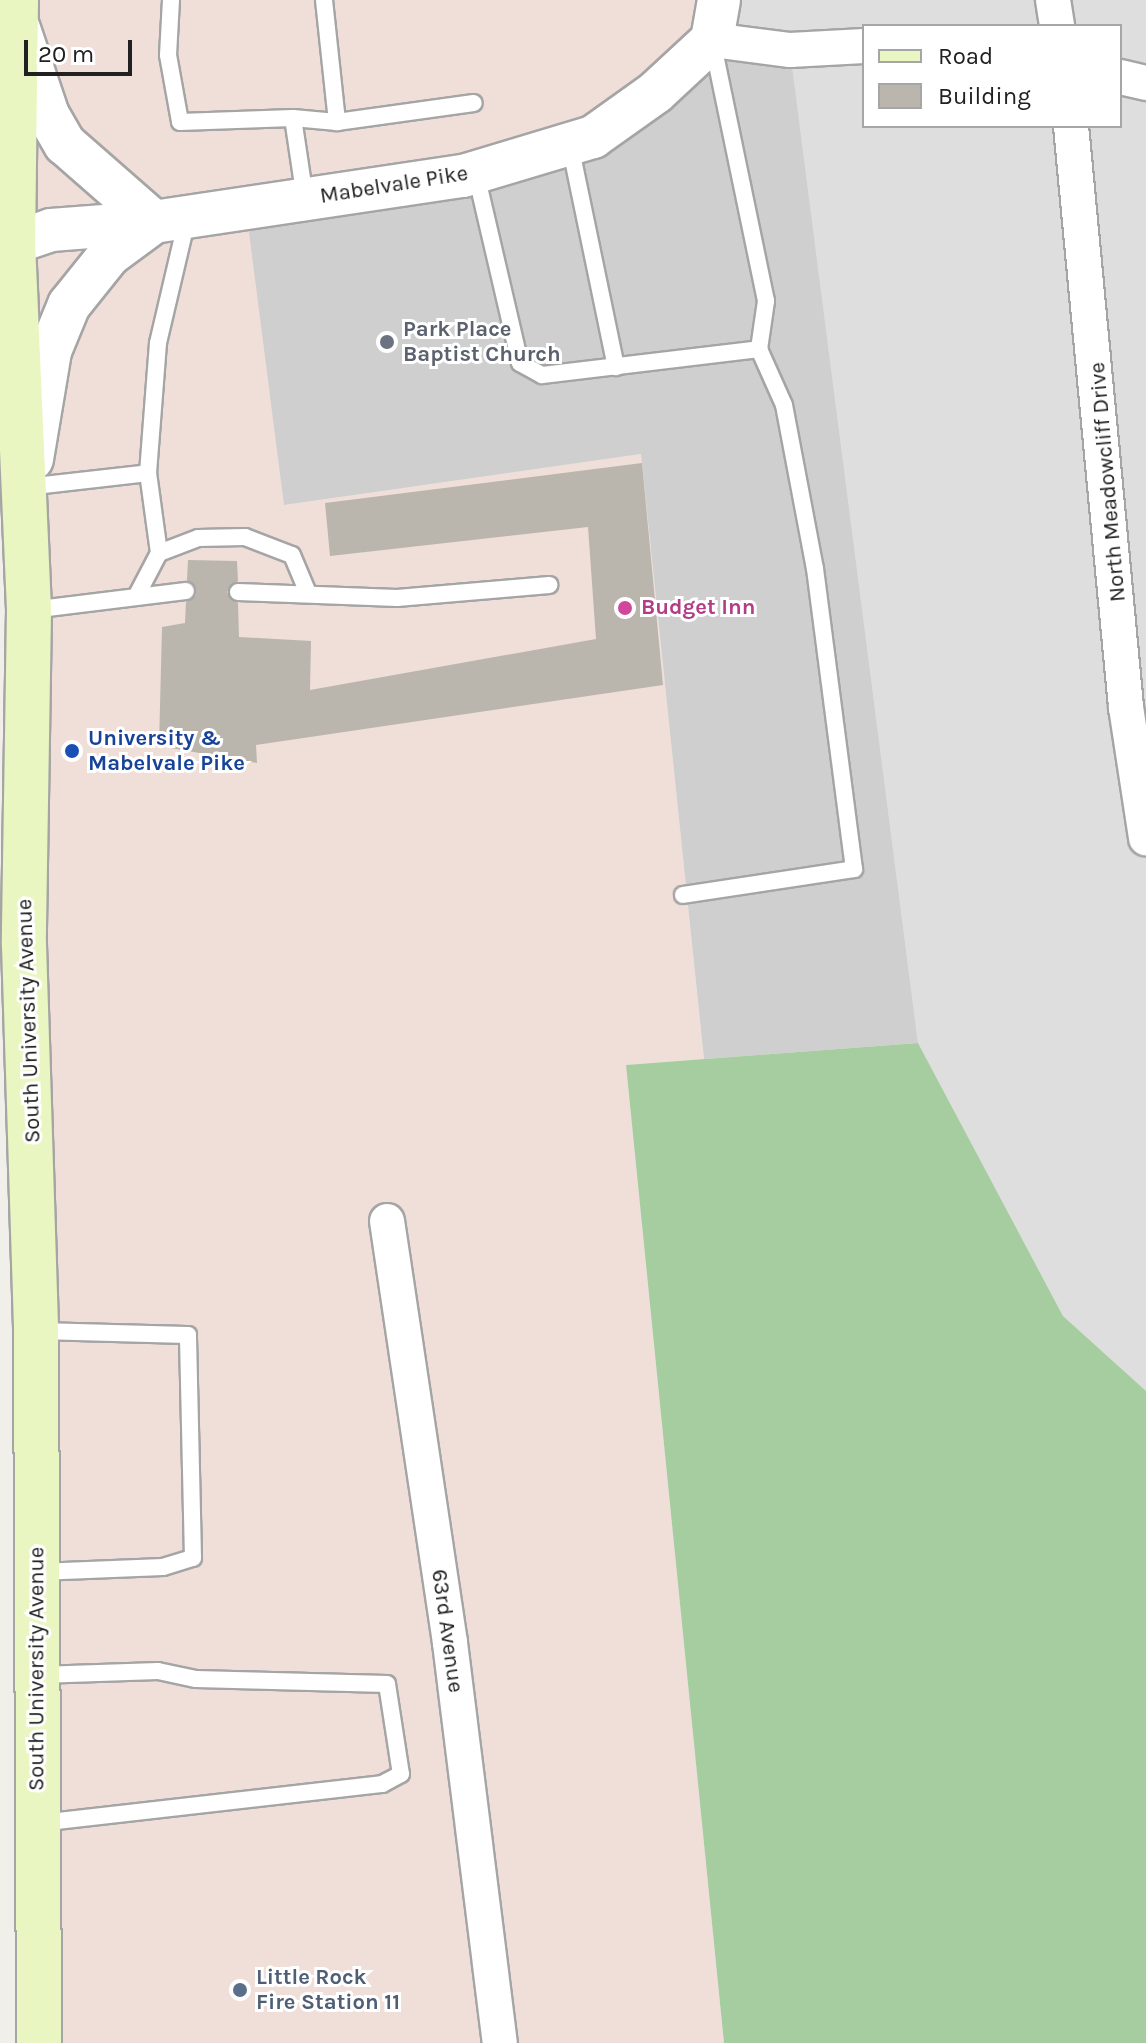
<!DOCTYPE html>
<html>
<head>
<meta charset="utf-8">
<style>
  body { margin:0 }
  #map { position:relative; width:1146px; height:2043px; overflow:hidden; background:#f1efe9; font-family:Karla,sans-serif }
  div>[style] { position:absolute }
  .residential>* { inset:0; background:#dfdede }
  .commercial>* { inset:0; background:#f0ded9 }
  .religious>* { inset:0; background:#cfcfcf }
  .forest>* { inset:0; background:#a5cda0 }
  .building>* { inset:0; background:#bab6ae }
  .roads { filter:drop-shadow(2px 0 #a5a5a5) drop-shadow(-2px 0 #a5a5a5) drop-shadow(0 2px #a5a5a5) drop-shadow(0 -2px #a5a5a5) }
  .service>* { height:16px; margin:-8px; padding:0 8px; transform-origin:8px; border-radius:8px; background:#fff }
  .minor>* { height:34px; margin:-17px; padding:0 17px; transform-origin:17px; border-radius:17px; background:#fff }
  .tertiary>* { height:42px; margin:-21px; padding:0 21px; transform-origin:21px; border-radius:21px; background:#fff }
  .secondary>* { height:44px; margin:-22px; padding:0 22px; transform-origin:22px; border-radius:22px; background:#eaf6c1 }
  .dots>* { width:22px; height:22px; translate:-50% -50%; box-sizing:border-box; border:4px solid #fff; border-radius:50% }
  span { translate:-50% -50%; white-space:nowrap; text-align:center; line-height:1.15; -webkit-text-stroke:6px #fff; paint-order:stroke }
  .street-label { font-size:22px; color:#212121 }
  .worship-label { font-size:22px; color:#5b616d; font-weight:700 }
  .left { translate:0 -50%; text-align:left }
  .hotel-label { font-size:22px; color:#b23c85; font-weight:700 }
  .transit-label { font-size:22px; color:#164399; font-weight:700 }
  .service-label { font-size:22px; color:#4e5e75; font-weight:700 }
  .legend { position:absolute; left:862px; top:24px; width:260px; height:104px; box-sizing:border-box; background:#fff; border:2px solid #a6a6a6; margin:0; padding:10px 14px; list-style:none; font-size:24px; color:#212121 }
  .legend li { display:flex; align-items:center; gap:16px; height:40px }
  .legend b { width:40px; border:2px solid #a6a6a6 }
  .scale { position:absolute; left:24px; top:40px; width:108px; height:36px; box-sizing:border-box; border:4px solid #212121; border-top:0; padding-left:10px; font-size:24px; line-height:28px; white-space:nowrap; color:#212121; -webkit-text-stroke:6px #fff; paint-order:stroke }
</style>
</head>
<body>
<div id="map">
  <div class="residential">
    <i style="clip-path:polygon(evenodd,719px 0,1146px 0,1146px 1391px,1063px 1316px,918px 1043px,790px 51px,712px 40px,719px 0,864px 26px,1120px 26px,1120px 126px,864px 126px,864px 26px)"></i>
  </div>
  <div class="commercial">
    <i style="clip-path:polygon(11px 0,719px 0,284px 505px,641px 454px,704px 1059px,626px 1065px,724px 2043px,36px 2043px)"></i>
  </div>
  <div class="religious">
    <i style="clip-path:polygon(712px 40px,790px 50px,918px 1043px,704px 1059px,641px 454px,284px 505px,246px 209px,511px 164px)"></i>
  </div>
  <div class="forest">
    <i style="clip-path:polygon(918px 1043px,1063px 1316px,1146px 1391px,1146px 2043px,724px 2043px,626px 1065px)"></i>
  </div>
  <div class="building">
    <i style="clip-path:polygon(642px 463px,663px 685px,256px 745px,257px 763px,159px 746px,162px 627px,185px 623px,186px 602px,196px 595px,187px 580px,188px 560px,237px 561px,238px 581px,227px 592px,238px 603px,239px 637px,311px 641px,310px 690px,596px 639px,588px 527px,330px 556px,325px 503px)"></i>
  </div>
  <div class="roads">
    <div class="service">
      <i style="left:171px;top:0;width:55px;rotate:93.1deg"></i>
      <i style="left:168px;top:55px;width:68px;rotate:79.8deg"></i>
      <i style="left:180px;top:122px;width:113px;rotate:-2deg"></i>
      <i style="left:293px;top:118px;width:81px;rotate:81.5deg"></i>
      <i style="left:324px;top:0;width:123px;rotate:83.9deg"></i>
      <i style="left:337px;top:122px;width:138px;rotate:-7.9deg"></i>
      <i style="left:293px;top:118px;width:44px;rotate:5.2deg"></i>
      <i style="left:570px;top:145px;width:227px;rotate:78.3deg"></i>
      <i style="left:476px;top:174px;width:194px;rotate:76.9deg"></i>
      <i style="left:520px;top:363px;width:25px;rotate:29deg"></i>
      <i style="left:542px;top:375px;width:219px;rotate:-6.8deg"></i>
      <i style="left:759px;top:349px;width:49px;rotate:-81.7deg"></i>
      <i style="left:766px;top:301px;width:262px;rotate:-101.7deg"></i>
      <i style="left:26px;top:487px;width:123px;rotate:-6.5deg"></i>
      <i style="left:159px;top:553px;width:81px;rotate:-97.8deg"></i>
      <i style="left:148px;top:473px;width:130px;rotate:-85.6deg"></i>
      <i style="left:158px;top:343px;width:127px;rotate:-76.8deg"></i>
      <i style="left:238px;top:592px;width:159px;rotate:2.2deg"></i>
      <i style="left:397px;top:598px;width:153px;rotate:-4.9deg"></i>
      <i style="left:137px;top:595px;width:47px;rotate:-62.4deg"></i>
      <i style="left:159px;top:553px;width:42px;rotate:-21deg"></i>
      <i style="left:198px;top:538px;width:47px;rotate:-1.2deg"></i>
      <i style="left:245px;top:537px;width:50px;rotate:21deg"></i>
      <i style="left:292px;top:555px;width:41px;rotate:67.2deg"></i>
      <i style="left:31px;top:610px;width:156px;rotate:-7deg"></i>
      <i style="left:683px;top:895px;width:173px;rotate:-8.6deg"></i>
      <i style="left:854px;top:869px;width:303px;rotate:-97.4deg"></i>
      <i style="left:815px;top:569px;width:167px;rotate:-100.7deg"></i>
      <i style="left:784px;top:405px;width:61px;rotate:-114.1deg"></i>
      <i style="left:38px;top:1572px;width:125px;rotate:-2.3deg"></i>
      <i style="left:163px;top:1567px;width:31px;rotate:-17deg"></i>
      <i style="left:193px;top:1558px;width:223px;rotate:-91.3deg"></i>
      <i style="left:188px;top:1335px;width:150px;rotate:-178.5deg"></i>
      <i style="left:39px;top:1675px;width:119px;rotate:-1.9deg"></i>
      <i style="left:158px;top:1671px;width:39px;rotate:12deg"></i>
      <i style="left:196px;top:1679px;width:191px;rotate:1.5deg"></i>
      <i style="left:387px;top:1684px;width:91px;rotate:81.2deg"></i>
      <i style="left:401px;top:1774px;width:21px;rotate:152deg"></i>
      <i style="left:382px;top:1784px;width:344px;rotate:173.5deg"></i>
    </div>
    <div class="minor">
      <i style="left:1053px;top:0;width:26px;rotate:81deg"></i>
      <i style="left:712px;top:40px;width:79px;rotate:7.3deg"></i>
      <i style="left:790px;top:50px;width:74px;rotate:-3.1deg"></i>
      <i style="left:1120px;top:77px;width:27px;rotate:13deg"></i>
      <i style="left:1071px;top:126px;width:584px;rotate:84.59deg"></i>
      <i style="left:1126px;top:707px;width:133px;rotate:81.3deg"></i>
      <i style="left:387px;top:1221px;width:427px;rotate:81.5deg"></i>
      <i style="left:450px;top:1643px;width:403px;rotate:82.9deg"></i>
    </div>
    <div class="tertiary">
      <i style="left:19px;top:29px;width:91px;rotate:71.4deg"></i>
      <i style="left:48px;top:115px;width:34px;rotate:60deg"></i>
      <i style="left:65px;top:144px;width:118px;rotate:41.2deg"></i>
      <i style="left:13px;top:243px;width:40px;rotate:-18.9deg"></i>
      <i style="left:51px;top:230px;width:103px;rotate:-4.4deg"></i>
      <i style="left:154px;top:222px;width:312px;rotate:-8.5deg"></i>
      <i style="left:463px;top:176px;width:136px;rotate:-16.7deg"></i>
      <i style="left:593px;top:137px;width:77px;rotate:-35.5deg"></i>
      <i style="left:656px;top:92px;width:76px;rotate:-42.9deg"></i>
      <i style="left:712px;top:40px;width:41px;rotate:-80.1deg"></i>
      <i style="left:32px;top:459px;width:109px;rotate:-80.5deg"></i>
      <i style="left:50px;top:351px;width:50px;rotate:-67.6deg"></i>
      <i style="left:69px;top:305px;width:64px;rotate:-51.3deg"></i>
      <i style="left:109px;top:255px;width:56px;rotate:-36.3deg"></i>
    </div>
    <div class="secondary">
      <i style="left:16px;top:0;width:243px;rotate:90.7deg"></i>
      <i style="left:13px;top:243px;width:367px;rotate:87.5deg"></i>
      <i style="left:29px;top:610px;width:335px;rotate:90.9deg"></i>
      <i style="left:24px;top:945px;width:386px;rotate:88.2deg"></i>
      <i style="left:36px;top:1331px;width:712px;rotate:89.76deg"></i>
    </div>
  </div>
  <div class="dots">
    <i style="left:387px;top:342px;background:#6b7280"></i>
    <i style="left:625px;top:608px;background:#d1479c"></i>
    <i style="left:72px;top:751px;background:#1a4fb4"></i>
    <i style="left:240px;top:1990px;background:#5c6f8a"></i>
  </div>
  <div class="street-label">
    <span style="left:394px;top:185px;rotate:-9deg">Mabelvale Pike</span>
    <span style="left:1108px;top:482px;rotate:-95deg">North Meadowcliff Drive</span>
    <span style="left:29px;top:1021px;rotate:-92deg">South University Avenue</span>
    <span style="left:447px;top:1631px;rotate:82deg">63rd Avenue</span>
    <span style="left:37px;top:1669px;rotate:-90deg">South University Avenue</span>
  </div>
  <div class="worship-label">
    <span class="left" style="left:403px;top:342px">Park Place<br>Baptist Church</span>
  </div>
  <div class="hotel-label">
    <span class="left" style="left:641px;top:608px">Budget Inn</span>
  </div>
  <div class="transit-label">
    <span class="left" style="left:88px;top:751px">University &amp;<br>Mabelvale Pike</span>
  </div>
  <div class="service-label">
    <span class="left" style="left:256px;top:1990px">Little Rock<br>Fire Station 11</span>
  </div>
  <ul class="legend">
  <li><b style="height:10px;background:#eaf6c1"></b>Road</li>
  <li><b style="height:22px;background:#bab6ae"></b>Building</li>
  </ul>
  <div class="scale">20 m</div>
</div>
</body>
</html>
